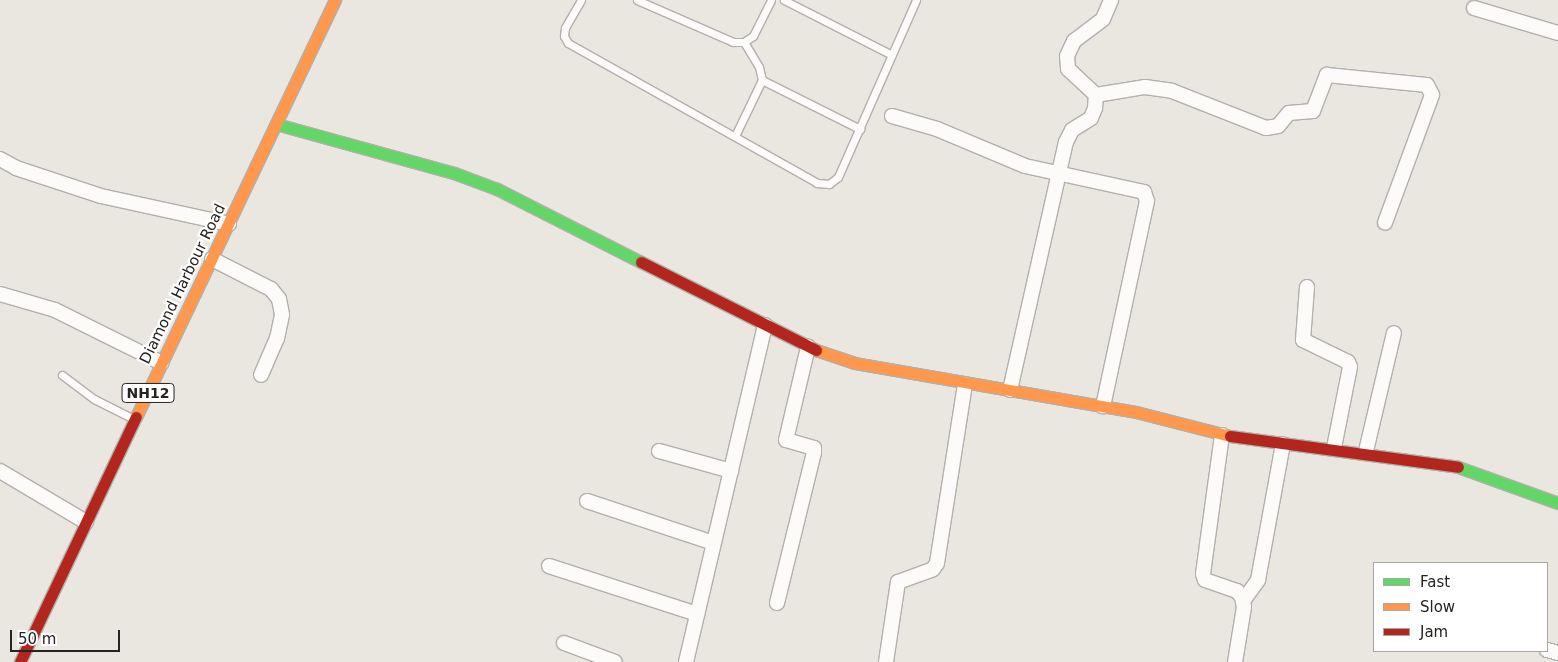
<!DOCTYPE html>
<html>
<head>
<meta charset="utf-8">
<style>
  body { margin:0 }
  #map { position:relative; width:1558px; height:662px; overflow:hidden; background:#eae6e0; font-family:"DejaVu Sans",sans-serif }
  div>[style] { position:absolute }
  .roads { filter:drop-shadow(1px 0 #b2b0ab) drop-shadow(-1px 0 #b2b0ab) drop-shadow(0 1px #b2b0ab) drop-shadow(0 -1px #b2b0ab) }
  .lane>* { height:7px; margin:-3.5px; padding:0 3.5px; transform-origin:3.5px; border-radius:3.5px; background:#fcfbfa }
  .street>* { height:14px; margin:-7px; padding:0 7px; transform-origin:7px; border-radius:7px; background:#fcfbfa }
  .fast>* { height:11px; margin:-5.5px; padding:0 5.5px; transform-origin:5.5px; border-radius:5.5px; background:#63d668 }
  .slow>* { height:11px; margin:-5.5px; padding:0 5.5px; transform-origin:5.5px; border-radius:5.5px; background:#ff974d }
  .jam>* { height:11px; margin:-5.5px; padding:0 5.5px; transform-origin:5.5px; border-radius:5.5px; background:#b3261e }
  span { translate:-50% -50%; white-space:nowrap; text-align:center; line-height:1.15; -webkit-text-stroke:4.5px #fff; paint-order:stroke }
  .shield-label span { padding:1px 4px; background:#fff; border:1px solid; border-radius:4px; -webkit-text-stroke-width:0 }
  .shield-label { font-size:14px; color:#262420; font-weight:700 }
  .street-label { font-size:15px; color:#262420 }
  .legend { position:absolute; left:1373px; top:562px; width:175px; height:90px; box-sizing:border-box; background:#fff; border:1px solid #a8a7a6; margin:0; padding:6px 9px; list-style:none; font-size:15px; color:#262420 }
  .legend li { display:flex; align-items:center; gap:10px; height:25px }
  .legend b { width:25px; border:1px solid #a8a7a6 }
  .scale { position:absolute; left:10px; top:630px; width:110px; height:22px; box-sizing:border-box; border:2px solid #262420; border-top:0; padding-left:6px; font-size:15px; line-height:18px; white-space:nowrap; color:#262420; -webkit-text-stroke:4px #fff; paint-order:stroke }
</style>
</head>
<body>
<div id="map">
  <div class="roads">
    <div class="lane">
      <i style="left:581px;top:0;width:32px;rotate:120deg"></i>
      <i style="left:565px;top:28px;width:8px;rotate:97deg"></i>
      <i style="left:564px;top:36px;width:8px;rotate:60deg"></i>
      <i style="left:568px;top:43px;width:286px;rotate:29.3deg"></i>
      <i style="left:817px;top:183px;width:12px;rotate:5deg"></i>
      <i style="left:829px;top:184px;width:11px;rotate:-38deg"></i>
      <i style="left:838px;top:177px;width:193px;rotate:-66.2deg"></i>
      <i style="left:637px;top:0;width:105px;rotate:23.6deg"></i>
      <i style="left:733px;top:42px;width:11px"></i>
      <i style="left:744px;top:42px;width:11px;rotate:-34deg"></i>
      <i style="left:753px;top:36px;width:40px;rotate:-63.4deg"></i>
      <i style="left:784px;top:0;width:121px;rotate:27deg"></i>
      <i style="left:762px;top:80px;width:110px;rotate:26.6deg"></i>
      <i style="left:735px;top:136px;width:62px;rotate:-64.3deg"></i>
      <i style="left:762px;top:80px;width:13px;rotate:-103deg"></i>
      <i style="left:759px;top:67px;width:29px;rotate:-121deg"></i>
      <i style="left:62px;top:375px;width:40px;rotate:37deg"></i>
      <i style="left:94px;top:399px;width:42px;rotate:26.6deg"></i>
    </div>
    <div class="street">
      <i style="left:1474px;top:8px;width:88px;rotate:16.6deg"></i>
      <i style="left:1096px;top:95px;width:50px;rotate:-9.3deg"></i>
      <i style="left:1145px;top:87px;width:27px;rotate:8deg"></i>
      <i style="left:1172px;top:91px;width:101px;rotate:21.5deg"></i>
      <i style="left:1266px;top:128px;width:12px;rotate:-9deg"></i>
      <i style="left:1278px;top:126px;width:17px;rotate:-50deg"></i>
      <i style="left:1289px;top:113px;width:24px;rotate:-5deg"></i>
      <i style="left:1313px;top:111px;width:39px;rotate:-69deg"></i>
      <i style="left:1327px;top:75px;width:100px;rotate:5.7deg"></i>
      <i style="left:1427px;top:85px;width:11px;rotate:63deg"></i>
      <i style="left:1432px;top:95px;width:136px;rotate:110.2deg"></i>
      <i style="left:892px;top:116px;width:47px;rotate:16.1deg"></i>
      <i style="left:937px;top:129px;width:95px;rotate:22.8deg"></i>
      <i style="left:1025px;top:166px;width:122px;rotate:12.3deg"></i>
      <i style="left:1144px;top:192px;width:9px;rotate:72deg"></i>
      <i style="left:1147px;top:201px;width:210px;rotate:102.1deg"></i>
      <i style="left:0;top:159px;width:18px;rotate:29deg"></i>
      <i style="left:16px;top:168px;width:89px;rotate:18.2deg"></i>
      <i style="left:101px;top:196px;width:131px;rotate:12.3deg"></i>
      <i style="left:212px;top:259px;width:66px;rotate:27deg"></i>
      <i style="left:271px;top:289px;width:13px;rotate:51deg"></i>
      <i style="left:279px;top:299px;width:16px;rotate:79deg"></i>
      <i style="left:282px;top:315px;width:24px;rotate:102deg"></i>
      <i style="left:277px;top:338px;width:40px;rotate:113.4deg"></i>
      <i style="left:1307px;top:287px;width:53px;rotate:94.3deg"></i>
      <i style="left:1303px;top:340px;width:50px;rotate:26.1deg"></i>
      <i style="left:1348px;top:362px;width:5px;rotate:68deg"></i>
      <i style="left:1350px;top:367px;width:83px;rotate:101.2deg"></i>
      <i style="left:0;top:294px;width:57px;rotate:16.2deg"></i>
      <i style="left:55px;top:310px;width:119px;rotate:26.4deg"></i>
      <i style="left:1010px;top:390px;width:254px;rotate:-77.3deg"></i>
      <i style="left:1066px;top:142px;width:13px;rotate:-63deg"></i>
      <i style="left:1072px;top:130px;width:22px;rotate:-32deg"></i>
      <i style="left:1091px;top:118px;width:11px;rotate:-68deg"></i>
      <i style="left:1095px;top:108px;width:13px;rotate:-86deg"></i>
      <i style="left:1096px;top:95px;width:38px;rotate:-137deg"></i>
      <i style="left:1068px;top:69px;width:13px;rotate:-94deg"></i>
      <i style="left:1067px;top:56px;width:17px;rotate:-65deg"></i>
      <i style="left:1074px;top:41px;width:36px;rotate:-37deg"></i>
      <i style="left:1103px;top:19px;width:21px;rotate:-67deg"></i>
      <i style="left:1222px;top:435px;width:140px;rotate:97.8deg"></i>
      <i style="left:1203px;top:574px;width:6px;rotate:72deg"></i>
      <i style="left:1205px;top:580px;width:34px;rotate:19deg"></i>
      <i style="left:1237px;top:591px;width:8px;rotate:50deg"></i>
      <i style="left:1242px;top:597px;width:10px;rotate:79deg"></i>
      <i style="left:1244px;top:607px;width:56px;rotate:99.3deg"></i>
      <i style="left:659px;top:451px;width:75px;rotate:15.5deg"></i>
      <i style="left:1366px;top:451px;width:121px;rotate:-76.7deg"></i>
      <i style="left:0;top:471px;width:100px;rotate:30.7deg"></i>
      <i style="left:587px;top:501px;width:133px;rotate:18.4deg"></i>
      <i style="left:549px;top:566px;width:156px;rotate:18deg"></i>
      <i style="left:1243px;top:601px;width:26px;rotate:-54deg"></i>
      <i style="left:1258px;top:580px;width:138px;rotate:-79.6deg"></i>
      <i style="left:777px;top:603px;width:155px;rotate:-76.2deg"></i>
      <i style="left:814px;top:452px;width:4px;rotate:-90deg"></i>
      <i style="left:814px;top:448px;width:29px;rotate:-164deg"></i>
      <i style="left:786px;top:440px;width:96px;rotate:-76.7deg"></i>
      <i style="left:564px;top:643px;width:54px;rotate:20.4deg"></i>
      <i style="left:1547px;top:650px;width:11px;rotate:15deg"></i>
      <i style="left:686px;top:662px;width:346px;rotate:-76.8deg"></i>
      <i style="left:886px;top:662px;width:81px;rotate:-81.5deg"></i>
      <i style="left:898px;top:582px;width:37px;rotate:-20deg"></i>
      <i style="left:933px;top:569px;width:7px;rotate:-56deg"></i>
      <i style="left:937px;top:563px;width:181px;rotate:-81.1deg"></i>
    </div>
    <div class="fast">
      <i style="left:276px;top:124px;width:185px;rotate:15.4deg"></i>
      <i style="left:454px;top:173px;width:46px;rotate:20.4deg"></i>
      <i style="left:497px;top:189px;width:161px;rotate:26.9deg"></i>
      <i style="left:1458px;top:467px;width:106px;rotate:19.8deg"></i>
    </div>
    <div class="slow">
      <i style="left:816px;top:350px;width:41px;rotate:18.4deg"></i>
      <i style="left:855px;top:363px;width:285px;rotate:9.9deg"></i>
      <i style="left:1136px;top:412px;width:97px;rotate:14.3deg"></i>
      <i style="left:136px;top:417px;width:462px;rotate:-64.5deg"></i>
    </div>
    <div class="jam">
      <i style="left:641px;top:262px;width:196px;rotate:26.7deg"></i>
      <i style="left:1230px;top:436px;width:230px;rotate:7.7deg"></i>
      <i style="left:20px;top:662px;width:271px;rotate:-64.7deg"></i>
    </div>
  </div>
  <div class="shield-label">
    <span style="left:148px;top:393px">NH12</span>
  </div>
  <div class="street-label">
    <span style="left:183px;top:284px;rotate:-64deg">Diamond Harbour Road</span>
  </div>
  <ul class="legend">
  <li><b style="height:6px;background:#63d668"></b>Fast</li>
  <li><b style="height:6px;background:#ff974d"></b>Slow</li>
  <li><b style="height:6px;background:#b3261e"></b>Jam</li>
  </ul>
  <div class="scale">50 m</div>
</div>
</body>
</html>
